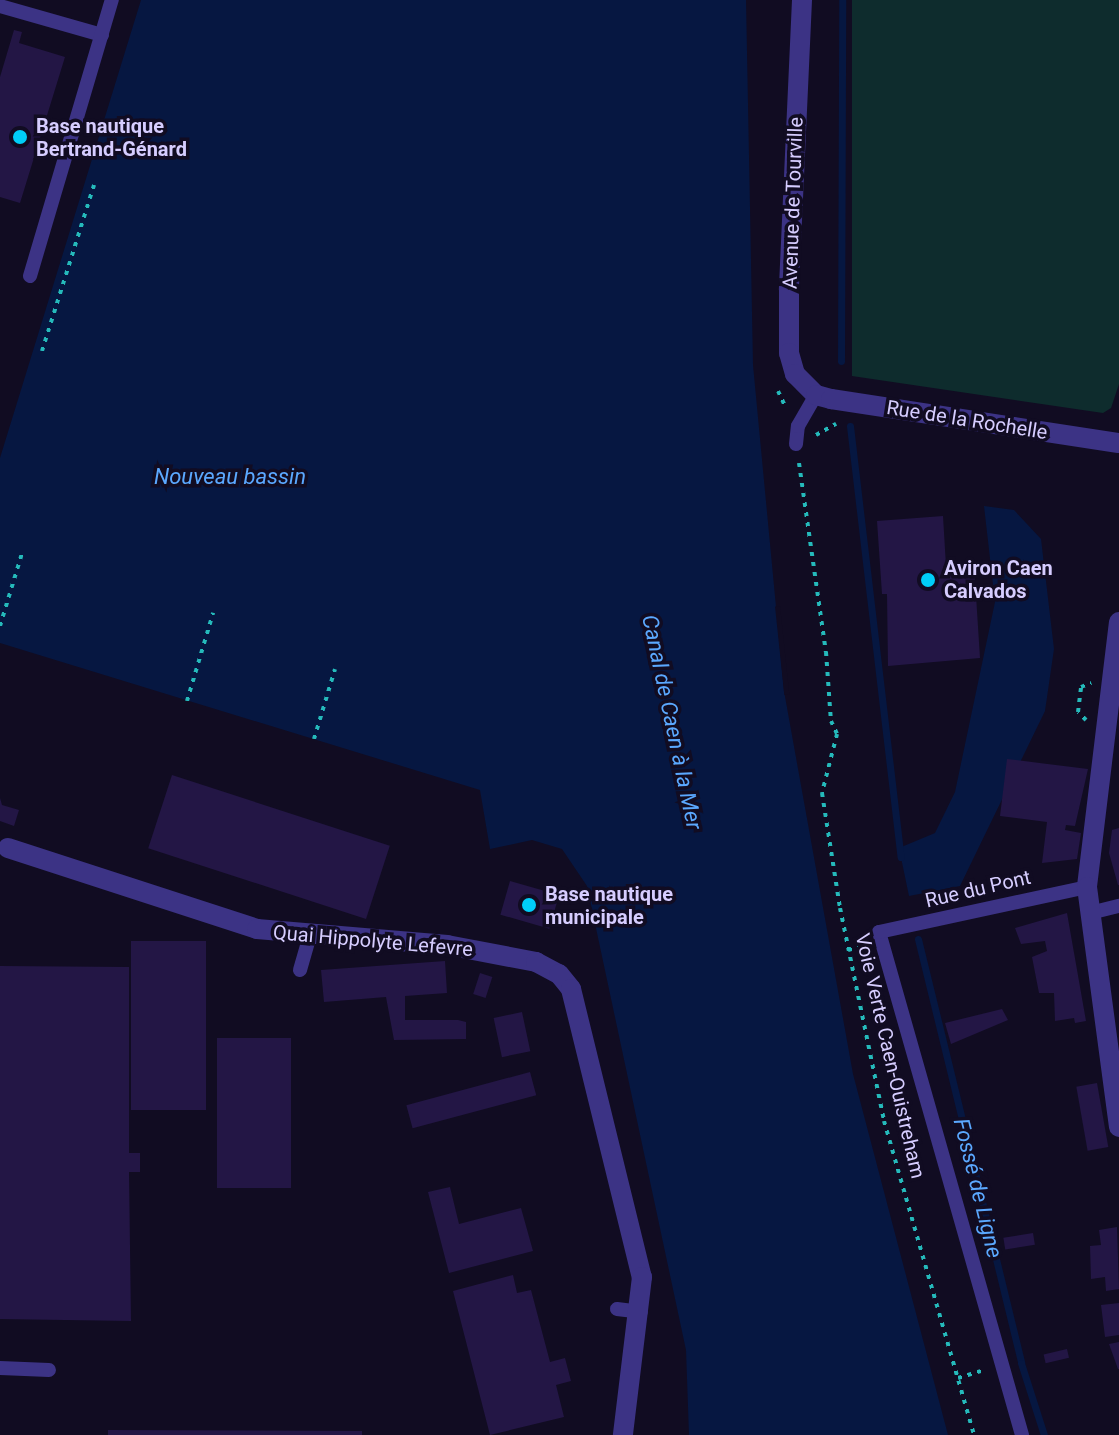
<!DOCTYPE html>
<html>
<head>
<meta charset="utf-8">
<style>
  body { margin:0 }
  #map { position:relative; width:1119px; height:1435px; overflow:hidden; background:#110c22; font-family:Roboto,sans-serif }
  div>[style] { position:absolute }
  .green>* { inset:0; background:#0e2c2d }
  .water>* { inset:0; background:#061741 }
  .pier>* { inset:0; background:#110c22; transform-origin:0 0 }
  .stream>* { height:7px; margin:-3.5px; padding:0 3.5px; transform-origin:3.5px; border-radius:3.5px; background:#061741 }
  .building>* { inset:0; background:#231645; transform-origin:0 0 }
  .path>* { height:4px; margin-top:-2px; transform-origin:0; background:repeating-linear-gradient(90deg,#25babb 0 4px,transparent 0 10px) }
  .service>* { height:14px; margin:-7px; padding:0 7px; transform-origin:7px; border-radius:7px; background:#3c3385 }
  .minor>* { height:20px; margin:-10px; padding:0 10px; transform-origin:10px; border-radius:10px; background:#3c3385 }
  .tertiary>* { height:20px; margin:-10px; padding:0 10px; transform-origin:10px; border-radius:10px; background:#3c3385 }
  .dots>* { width:22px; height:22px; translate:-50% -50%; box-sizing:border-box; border:4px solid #110c22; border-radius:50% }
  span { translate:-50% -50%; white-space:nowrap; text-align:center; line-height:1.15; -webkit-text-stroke:7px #110c22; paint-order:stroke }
  .poi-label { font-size:20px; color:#d6cdff; font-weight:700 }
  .left { translate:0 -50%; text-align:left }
  .street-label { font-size:20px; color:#d6cdff }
  .water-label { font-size:22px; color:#5ba8ff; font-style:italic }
</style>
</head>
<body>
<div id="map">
  <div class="green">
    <i style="clip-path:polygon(852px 0,1119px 0,1119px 384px,1111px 408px,1103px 413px,852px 376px)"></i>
  </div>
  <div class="water">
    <i style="clip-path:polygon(141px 0,746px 0,753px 365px,784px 691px,853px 1074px,948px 1435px,689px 1435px,686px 1350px,587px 886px,562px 849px,532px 840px,490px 849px,480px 790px,0 643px,0 458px)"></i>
    <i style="clip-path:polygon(984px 506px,1014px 510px,1041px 539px,1054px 649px,1045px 711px,960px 886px,909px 896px,899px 848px,935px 833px,955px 792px,995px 602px)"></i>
  </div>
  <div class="pier">
    <i style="left:780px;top:606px;width:89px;height:5px;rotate:84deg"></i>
  </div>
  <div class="stream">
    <i style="left:841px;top:361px;width:361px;rotate:-89.8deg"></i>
    <i style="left:850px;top:426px;width:434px;rotate:83.3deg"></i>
    <i style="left:918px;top:939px;width:436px;rotate:76.3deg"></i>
    <i style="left:1021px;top:1363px;width:76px;rotate:72.3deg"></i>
  </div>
  <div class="building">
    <i style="clip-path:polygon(14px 30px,22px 32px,19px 43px,65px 57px,20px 203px,0 197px,0 77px)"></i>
    <i style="clip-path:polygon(943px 516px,946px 566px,974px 564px,980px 658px,888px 666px,887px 594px,882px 594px,877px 521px)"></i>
    <i style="clip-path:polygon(1007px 759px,1088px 769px,1075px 826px,1066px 825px,1065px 830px,1081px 833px,1077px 859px,1042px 863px,1047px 822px,1000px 816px)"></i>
    <i style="left:172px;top:775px;width:229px;height:77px;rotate:18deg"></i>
    <i style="clip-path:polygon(0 798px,2px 805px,19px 810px,14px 826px,0 821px)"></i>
    <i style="clip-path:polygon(1119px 828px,1119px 885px,1118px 885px,1109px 853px,1112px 830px)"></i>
    <i style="left:510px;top:881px;width:51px;height:35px;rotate:16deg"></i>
    <i style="clip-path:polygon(1067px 913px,1086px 1021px,1075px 1023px,1074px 1018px,1055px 1021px,1054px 993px,1039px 993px,1032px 957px,1047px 951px,1045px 941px,1021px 944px,1015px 928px)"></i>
    <i style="left:131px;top:941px;width:75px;height:169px"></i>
    <i style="clip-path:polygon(445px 961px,447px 993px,405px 996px,405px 1020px,458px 1020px,466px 1022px,466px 1039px,394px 1040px,386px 997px,324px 1002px,321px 970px)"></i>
    <i style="clip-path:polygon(0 966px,129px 967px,129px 1153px,140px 1153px,140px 1172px,129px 1172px,131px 1321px,0 1319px)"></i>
    <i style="left:480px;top:973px;width:13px;height:22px;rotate:18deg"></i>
    <i style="clip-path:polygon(1002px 1009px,1008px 1020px,951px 1044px,945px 1023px)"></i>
    <i style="left:522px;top:1012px;width:40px;height:29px;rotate:78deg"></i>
    <i style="left:217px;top:1038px;width:74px;height:150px"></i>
    <i style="left:530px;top:1072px;width:24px;height:128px;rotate:75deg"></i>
    <i style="left:1097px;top:1083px;width:65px;height:21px;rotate:80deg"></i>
    <i style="clip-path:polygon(450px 1187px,459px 1224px,521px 1208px,533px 1251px,449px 1273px,428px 1192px)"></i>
    <i style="clip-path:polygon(1117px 1227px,1119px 1289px,1106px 1291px,1105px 1277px,1091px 1279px,1090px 1246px,1101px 1245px,1099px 1230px)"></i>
    <i style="left:1033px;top:1233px;width:12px;height:30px;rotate:81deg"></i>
    <i style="clip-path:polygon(513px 1275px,517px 1293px,531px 1290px,550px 1362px,565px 1358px,571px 1381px,556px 1385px,564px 1417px,490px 1435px,453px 1291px)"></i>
    <i style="clip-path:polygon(1119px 1303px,1119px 1335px,1105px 1337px,1101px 1305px)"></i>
    <i style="clip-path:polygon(1119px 1342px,1119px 1369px,1118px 1369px,1109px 1344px)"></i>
    <i style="left:1067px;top:1349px;width:9px;height:24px;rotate:77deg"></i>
    <i style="clip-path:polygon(108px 1430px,362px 1431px,362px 1435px,108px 1435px)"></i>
  </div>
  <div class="path">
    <i style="left:42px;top:351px;width:174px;rotate:-72.6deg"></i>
    <i style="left:778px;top:391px;width:19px;rotate:65deg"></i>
    <i style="left:816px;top:435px;width:23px;rotate:-29deg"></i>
    <i style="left:799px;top:463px;width:191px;rotate:81.9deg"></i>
    <i style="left:826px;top:652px;width:69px;rotate:85.9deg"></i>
    <i style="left:831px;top:721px;width:14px;rotate:65deg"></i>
    <i style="left:837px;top:734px;width:61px;rotate:104.3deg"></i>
    <i style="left:822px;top:793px;width:116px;rotate:81.1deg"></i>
    <i style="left:840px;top:908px;width:217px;rotate:78.3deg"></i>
    <i style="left:884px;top:1121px;width:327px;rotate:74deg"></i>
    <i style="left:0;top:626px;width:76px;rotate:-73.2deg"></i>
    <i style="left:187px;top:701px;width:92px;rotate:-73.5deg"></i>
    <i style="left:1086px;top:720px;width:11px;rotate:-135deg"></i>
    <i style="left:1078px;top:712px;width:25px;rotate:-83deg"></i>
    <i style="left:1081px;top:687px;width:11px;rotate:-22deg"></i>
    <i style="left:314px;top:739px;width:73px;rotate:-73.3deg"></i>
    <i style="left:848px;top:950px;width:18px;rotate:-16deg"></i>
    <i style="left:958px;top:1378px;width:27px;rotate:-17deg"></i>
  </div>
  <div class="service">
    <i style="left:0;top:6px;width:106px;rotate:15.9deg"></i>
    <i style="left:30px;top:276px;width:288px;rotate:-73.5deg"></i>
    <i style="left:796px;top:444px;width:18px;rotate:-84deg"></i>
    <i style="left:798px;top:426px;width:36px;rotate:-60deg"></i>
    <i style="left:1090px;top:913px;width:30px;rotate:-14deg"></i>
    <i style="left:300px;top:970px;width:35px;rotate:-74deg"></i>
    <i style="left:617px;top:1309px;width:24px;rotate:7deg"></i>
    <i style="left:0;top:1368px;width:49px;rotate:2.3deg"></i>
    <i style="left:1022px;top:1435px;width:523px;rotate:-105.87deg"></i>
    <i style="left:879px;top:932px;width:213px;rotate:-12.2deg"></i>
  </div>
  <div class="minor">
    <i style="left:1119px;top:622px;width:267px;rotate:96.9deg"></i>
    <i style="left:1087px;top:887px;width:242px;rotate:82.4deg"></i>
    <i style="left:8px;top:848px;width:262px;rotate:18deg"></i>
    <i style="left:257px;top:929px;width:191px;rotate:4.8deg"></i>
    <i style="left:447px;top:945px;width:91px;rotate:10.8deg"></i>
    <i style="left:536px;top:962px;width:26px;rotate:28deg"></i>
    <i style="left:559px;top:974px;width:19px;rotate:51deg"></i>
    <i style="left:571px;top:989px;width:297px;rotate:76.2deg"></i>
    <i style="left:642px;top:1277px;width:159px;rotate:96.9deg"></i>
  </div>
  <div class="tertiary">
    <i style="left:802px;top:0;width:290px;rotate:92.6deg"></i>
    <i style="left:789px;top:290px;width:63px;rotate:90deg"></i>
    <i style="left:789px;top:353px;width:22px;rotate:74deg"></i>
    <i style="left:795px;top:374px;width:30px;rotate:45deg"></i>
    <i style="left:816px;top:395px;width:16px;rotate:15deg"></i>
    <i style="left:831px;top:399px;width:291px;rotate:8.7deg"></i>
  </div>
  <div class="dots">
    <i style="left:20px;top:137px;background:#00cef8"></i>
    <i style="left:928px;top:580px;background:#00cef8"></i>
    <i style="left:529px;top:905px;background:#00cef8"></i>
  </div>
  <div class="poi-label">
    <span class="left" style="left:36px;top:138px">Base nautique<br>Bertrand-Génard</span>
    <span class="left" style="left:944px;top:580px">Aviron Caen<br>Calvados</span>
    <span class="left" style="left:545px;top:906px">Base nautique<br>municipale</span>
  </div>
  <div class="street-label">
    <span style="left:793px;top:203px;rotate:-88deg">Avenue de Tourville</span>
    <span style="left:967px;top:420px;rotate:9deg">Rue de la Rochelle</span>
    <span style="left:978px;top:889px;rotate:-13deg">Rue du Pont</span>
    <span style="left:373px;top:941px;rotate:5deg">Quai Hippolyte Lefevre</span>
    <span style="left:890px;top:1056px;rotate:77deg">Voie Verte Caen-Ouistreham</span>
  </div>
  <div class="water-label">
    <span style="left:230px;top:477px">Nouveau bassin</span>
    <span style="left:672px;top:722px;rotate:78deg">Canal de Caen à la Mer</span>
    <span style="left:978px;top:1188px;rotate:76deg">Fossé de Ligne</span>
  </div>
</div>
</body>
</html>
